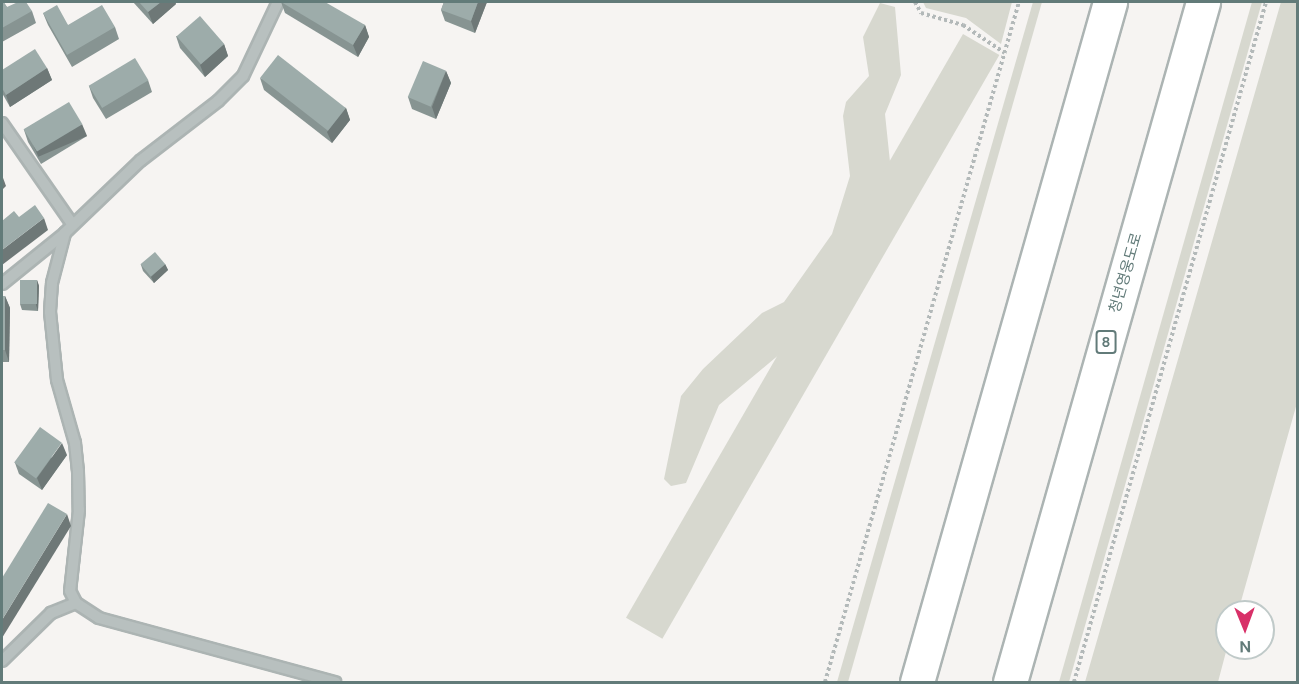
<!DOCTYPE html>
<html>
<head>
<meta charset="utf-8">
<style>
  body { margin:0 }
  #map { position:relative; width:1299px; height:684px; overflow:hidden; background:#f6f4f2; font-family:"DM Sans","Noto Sans KR",sans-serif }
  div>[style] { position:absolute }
  .green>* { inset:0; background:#d7d8cf; transform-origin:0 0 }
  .path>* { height:4px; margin-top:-2px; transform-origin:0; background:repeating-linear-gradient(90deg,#b3b9b9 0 3px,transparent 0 6px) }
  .roads { filter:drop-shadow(2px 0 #acb4b3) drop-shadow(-2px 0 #acb4b3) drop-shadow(0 2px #acb4b3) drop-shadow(0 -2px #acb4b3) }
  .minor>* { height:10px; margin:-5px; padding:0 5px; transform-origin:5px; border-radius:5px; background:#b8c0bf }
  .highway>* { height:33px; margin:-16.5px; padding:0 16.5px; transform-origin:16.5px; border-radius:16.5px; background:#fff }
  .wall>* { inset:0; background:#879492 }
  .shaded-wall>* { inset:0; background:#6e7877; transform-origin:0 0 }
  .building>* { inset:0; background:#9dacaa; transform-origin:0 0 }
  span { translate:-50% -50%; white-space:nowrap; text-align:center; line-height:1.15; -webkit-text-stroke:6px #fff; paint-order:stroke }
  .shield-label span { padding:2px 4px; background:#fff; border:2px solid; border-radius:4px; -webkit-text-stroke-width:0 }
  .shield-label { font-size:14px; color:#627b79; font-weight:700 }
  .street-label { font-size:15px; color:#627b79 }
  .frame { position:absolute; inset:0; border:3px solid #627b79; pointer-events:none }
  .north { position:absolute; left:1215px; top:600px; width:60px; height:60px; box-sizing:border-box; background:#fff; border:2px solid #c0cac9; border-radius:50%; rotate:179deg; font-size:16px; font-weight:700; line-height:24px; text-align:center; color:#627b79 }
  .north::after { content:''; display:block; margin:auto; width:21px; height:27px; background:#d83068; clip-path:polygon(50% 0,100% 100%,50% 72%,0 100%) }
</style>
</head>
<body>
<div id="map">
  <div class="green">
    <i style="clip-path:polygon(923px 2px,1012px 2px,1001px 44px,966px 18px,926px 8px)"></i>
    <i style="clip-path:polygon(1033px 2px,1042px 2px,848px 682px,837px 682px)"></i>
    <i style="clip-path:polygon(1252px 2px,1262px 2px,1145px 415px,1069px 682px,1059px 682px)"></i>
    <i style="clip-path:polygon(1281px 2px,1298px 2px,1297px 403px,1238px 612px,1227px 612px,1227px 648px,1218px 682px,1085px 682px)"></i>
    <i style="clip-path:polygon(880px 3px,895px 7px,901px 75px,885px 114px,892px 181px,867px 252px,849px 285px,824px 317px,719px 405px,686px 483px,671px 486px,664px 479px,681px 396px,703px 369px,762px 313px,784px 302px,832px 234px,850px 176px,843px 116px,846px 102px,869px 76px,863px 37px)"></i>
    <i style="left:963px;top:34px;width:42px;height:674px;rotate:30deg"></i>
  </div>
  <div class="path">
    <i style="left:915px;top:2px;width:13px;rotate:61deg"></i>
    <i style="left:921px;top:13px;width:44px;rotate:15.9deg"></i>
    <i style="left:963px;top:25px;width:50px;rotate:33.7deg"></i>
    <i style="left:825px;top:682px;width:707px;rotate:-74.08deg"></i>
    <i style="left:1074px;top:682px;width:707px;rotate:-74.23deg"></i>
  </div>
  <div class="roads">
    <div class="minor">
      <i style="left:278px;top:2px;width:82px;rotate:115.3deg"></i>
      <i style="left:243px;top:76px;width:35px;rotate:135deg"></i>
      <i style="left:218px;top:101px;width:98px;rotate:142.4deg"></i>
      <i style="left:140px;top:161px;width:104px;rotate:136.2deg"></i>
      <i style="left:65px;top:233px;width:52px;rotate:104.6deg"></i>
      <i style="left:52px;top:283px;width:29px;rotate:94deg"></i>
      <i style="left:50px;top:312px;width:68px;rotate:84.1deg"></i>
      <i style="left:57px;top:380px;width:66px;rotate:74.1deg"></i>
      <i style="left:75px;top:443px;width:28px;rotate:84deg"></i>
      <i style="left:78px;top:471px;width:39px;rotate:89deg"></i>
      <i style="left:79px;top:510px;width:81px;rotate:96.3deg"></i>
      <i style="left:70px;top:591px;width:13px;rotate:63deg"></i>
      <i style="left:76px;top:603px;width:27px;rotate:33deg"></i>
      <i style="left:99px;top:618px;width:245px;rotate:15.2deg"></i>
      <i style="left:2px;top:123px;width:124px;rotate:55.2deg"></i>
      <i style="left:2px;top:284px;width:81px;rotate:-39deg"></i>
      <i style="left:2px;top:661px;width:69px;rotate:-44.4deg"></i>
      <i style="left:51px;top:613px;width:27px;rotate:-22deg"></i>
    </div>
    <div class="highway">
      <i style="left:917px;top:682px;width:707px;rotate:-74.15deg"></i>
      <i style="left:1010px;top:682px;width:707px;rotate:-74.15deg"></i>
    </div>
  </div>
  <div class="wall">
    <i style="clip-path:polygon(2px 2px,7px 7px,32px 11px,36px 23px,2px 42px)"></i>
    <i style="clip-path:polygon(133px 2px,175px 2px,176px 4px,153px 24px)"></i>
    <i style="clip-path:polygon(281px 2px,365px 25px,369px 37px,358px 57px,285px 13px)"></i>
    <i style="clip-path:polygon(444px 2px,487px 2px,475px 33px,445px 21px,441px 10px)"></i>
    <i style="clip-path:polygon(43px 13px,68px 25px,115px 27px,119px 39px,72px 67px,48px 25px)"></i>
    <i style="clip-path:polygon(176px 36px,224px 44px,228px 56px,205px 77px,180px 48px)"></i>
    <i style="clip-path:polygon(47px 68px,52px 80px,10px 107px,2px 93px,2px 70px)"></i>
    <i style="clip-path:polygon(446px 71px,451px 83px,436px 119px,412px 109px,408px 97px)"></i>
    <i style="clip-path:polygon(260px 78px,346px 108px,350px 120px,332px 143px,264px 90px)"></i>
    <i style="clip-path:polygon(148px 80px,152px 92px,106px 119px,93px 98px,89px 86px)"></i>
    <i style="clip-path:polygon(24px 130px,87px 136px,41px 164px,28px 142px)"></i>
    <i style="clip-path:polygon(165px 264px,168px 270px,154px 283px,143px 271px,141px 265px)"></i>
    <i style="clip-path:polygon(37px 280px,39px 286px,38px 311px,22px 310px,20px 304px)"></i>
    <i style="clip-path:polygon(2px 296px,5px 296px,10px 308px,9px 362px,2px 362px)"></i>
    <i style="clip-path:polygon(67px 455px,42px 490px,19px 474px,15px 463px)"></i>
  </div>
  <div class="shaded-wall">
    <i style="clip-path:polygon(161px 2px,175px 2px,176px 4px,153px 24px,148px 12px)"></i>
    <i style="clip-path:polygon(478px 2px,487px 2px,475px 33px,471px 21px)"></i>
    <i style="clip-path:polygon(365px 25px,369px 37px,358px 57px,353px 45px)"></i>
    <i style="clip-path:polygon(224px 44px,228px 56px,205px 77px,200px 65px)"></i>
    <i style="clip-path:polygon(47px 68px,52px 80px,10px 107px,6px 95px)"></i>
    <i style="clip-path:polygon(446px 71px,451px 83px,436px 119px,432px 107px)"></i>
    <i style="clip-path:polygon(346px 108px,350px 120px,332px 143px,327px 132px)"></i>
    <i style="left:82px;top:124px;width:13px;height:53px;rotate:67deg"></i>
    <i style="clip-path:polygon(2px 175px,6px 186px,2px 190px)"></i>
    <i style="clip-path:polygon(44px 218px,48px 230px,2px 265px,2px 250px)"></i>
    <i style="clip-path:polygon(165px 264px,168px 270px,154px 283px,151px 277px)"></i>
    <i style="clip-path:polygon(37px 280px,39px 286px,38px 311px,36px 305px)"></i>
    <i style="clip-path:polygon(5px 296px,10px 308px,9px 362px,5px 350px)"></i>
    <i style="clip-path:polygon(62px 443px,67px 455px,42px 490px,37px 478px)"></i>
    <i style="clip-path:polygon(67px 514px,71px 526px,2px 638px,2px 620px)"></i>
  </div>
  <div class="building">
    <i style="clip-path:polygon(2px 2px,4px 2px,7px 7px,18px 2px,26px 2px,32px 11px,2px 28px)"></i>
    <i style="clip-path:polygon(139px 2px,161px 2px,148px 12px)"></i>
    <i style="clip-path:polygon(281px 2px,325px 2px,365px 25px,353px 45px)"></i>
    <i style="clip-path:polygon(444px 2px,478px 2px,471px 21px,441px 10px)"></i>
    <i style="clip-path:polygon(57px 5px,68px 25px,102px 5px,115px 27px,67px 55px,43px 13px)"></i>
    <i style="left:200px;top:16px;width:37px;height:31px;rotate:49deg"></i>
    <i style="clip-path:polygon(35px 49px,47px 68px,6px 95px,2px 88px,2px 70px)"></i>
    <i style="left:278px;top:55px;width:86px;height:29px;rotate:38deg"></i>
    <i style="left:135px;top:58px;width:26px;height:54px;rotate:59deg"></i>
    <i style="left:423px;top:61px;width:25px;height:39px;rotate:23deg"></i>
    <i style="left:69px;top:102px;width:26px;height:53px;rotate:59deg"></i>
    <i style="clip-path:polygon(35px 205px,44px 218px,2px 250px,2px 221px,14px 211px,19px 217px)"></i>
    <i style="left:155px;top:252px;width:16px;height:19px;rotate:50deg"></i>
    <i style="left:20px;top:280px;width:17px;height:24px"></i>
    <i style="left:2px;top:296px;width:3px;height:54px"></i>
    <i style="left:40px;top:427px;width:27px;height:44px;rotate:36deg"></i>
    <i style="clip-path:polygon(48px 503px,67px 514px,2px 620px,2px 578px)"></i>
  </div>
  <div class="shield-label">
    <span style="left:1106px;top:342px">8</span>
  </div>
  <div class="street-label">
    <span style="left:1126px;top:273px;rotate:-74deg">청년영웅도로</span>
  </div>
  <div class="frame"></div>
  <div class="north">N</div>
</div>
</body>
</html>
